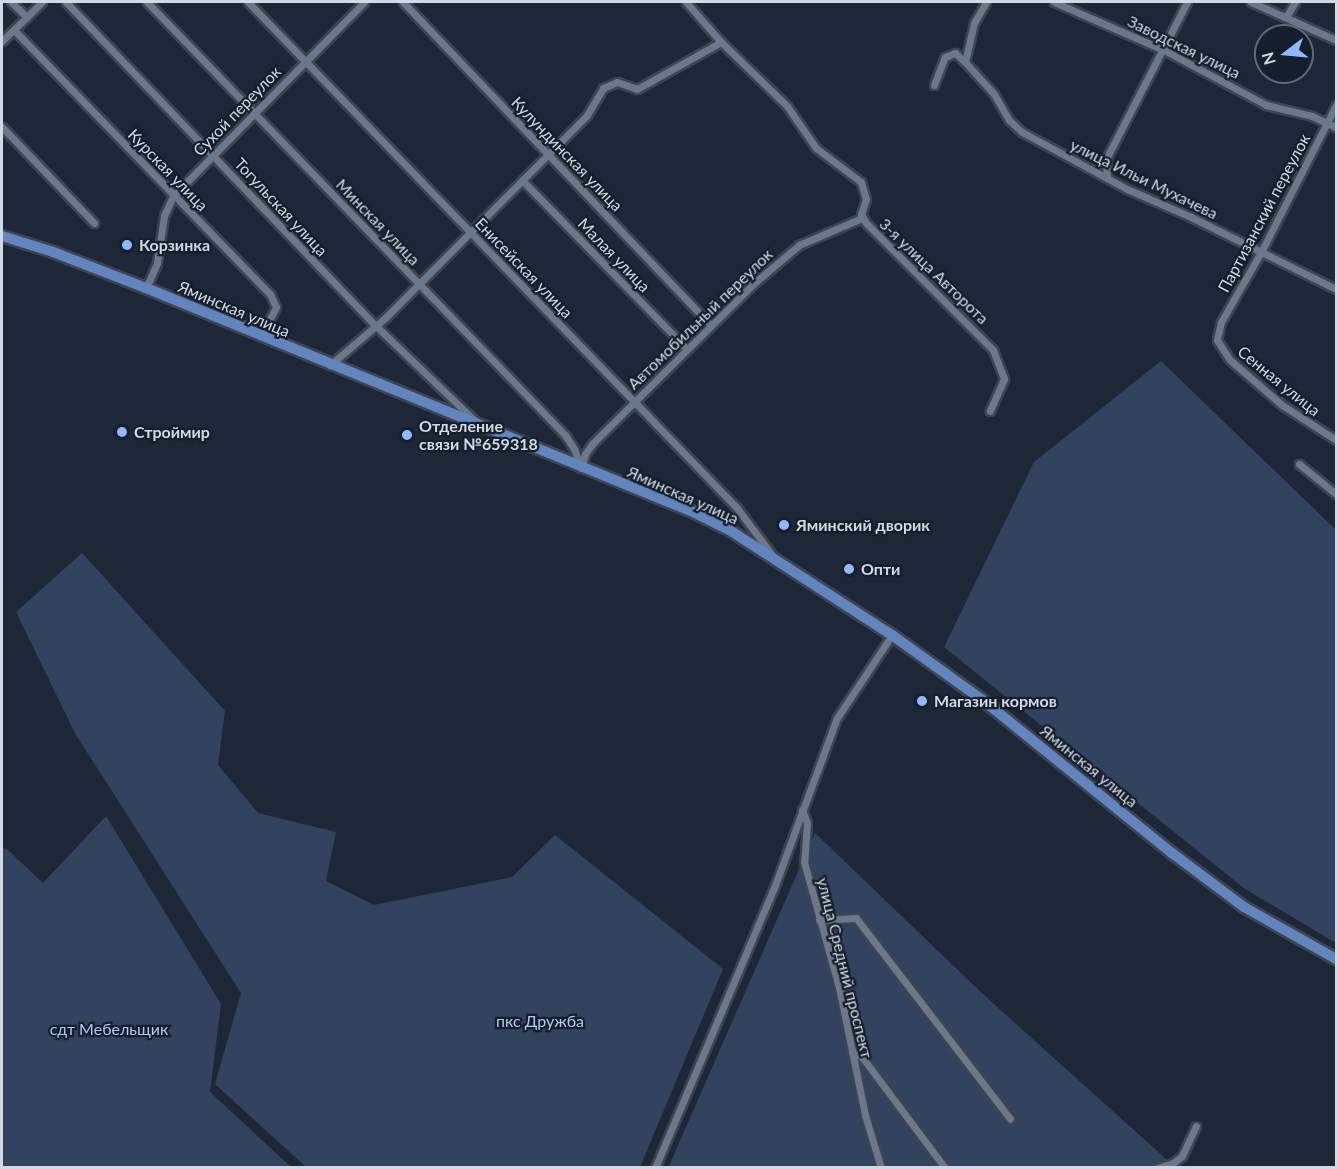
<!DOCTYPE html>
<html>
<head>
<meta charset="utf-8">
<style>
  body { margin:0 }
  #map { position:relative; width:1338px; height:1169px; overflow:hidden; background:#1e2738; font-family:Lato,sans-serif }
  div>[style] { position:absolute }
  .green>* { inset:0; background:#32435f }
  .roads { filter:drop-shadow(2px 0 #3d4452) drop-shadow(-2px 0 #3d4452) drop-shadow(0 2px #3d4452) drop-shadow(0 -2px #3d4452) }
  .minor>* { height:7px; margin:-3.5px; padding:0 3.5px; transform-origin:3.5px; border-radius:3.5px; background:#6b778a }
  .primary>* { height:10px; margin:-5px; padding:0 5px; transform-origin:5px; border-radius:5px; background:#6385bf }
  .dots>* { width:16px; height:16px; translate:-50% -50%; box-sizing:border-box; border:3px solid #151e2d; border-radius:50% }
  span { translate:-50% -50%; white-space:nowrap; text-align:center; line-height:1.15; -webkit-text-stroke:4.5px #151e2d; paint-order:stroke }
  .street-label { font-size:16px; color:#d3d9e4 }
  .poi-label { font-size:16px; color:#d3d9e4; font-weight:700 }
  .left { translate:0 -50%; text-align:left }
  .park-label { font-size:16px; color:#b0c8f2 }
  .frame { position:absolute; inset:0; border:3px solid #d3d9e4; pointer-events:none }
  .north { position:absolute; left:1254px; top:24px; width:60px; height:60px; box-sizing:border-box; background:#151e2d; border:2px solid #616976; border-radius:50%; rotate:254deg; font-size:16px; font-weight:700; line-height:24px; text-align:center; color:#d3d9e4 }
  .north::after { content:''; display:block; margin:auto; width:21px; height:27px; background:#90b8fd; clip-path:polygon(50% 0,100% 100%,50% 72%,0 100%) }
</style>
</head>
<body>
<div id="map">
  <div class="green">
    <i style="clip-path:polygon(1161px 361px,1336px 530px,1336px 943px,1245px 889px,944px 647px,1034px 462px)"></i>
    <i style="clip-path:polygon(82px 553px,225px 711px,218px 765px,258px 813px,336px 832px,326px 881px,374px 905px,512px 877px,555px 835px,723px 969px,640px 1167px,306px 1167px,215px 1084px,241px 993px,76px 735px,16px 612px)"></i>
    <i style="clip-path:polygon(106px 816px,221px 1004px,210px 1092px,291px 1167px,2px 1167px,2px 848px,8px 850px,43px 883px)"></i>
    <i style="clip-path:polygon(815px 833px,985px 996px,1175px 1167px,668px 1168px)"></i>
  </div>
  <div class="roads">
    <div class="minor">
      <i style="left:11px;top:2px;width:22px;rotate:43deg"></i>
      <i style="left:66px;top:2px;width:448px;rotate:46.3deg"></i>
      <i style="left:376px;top:326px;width:137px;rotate:43.8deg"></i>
      <i style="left:147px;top:2px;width:602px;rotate:46.01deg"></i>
      <i style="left:565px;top:435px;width:17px;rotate:57deg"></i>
      <i style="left:574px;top:449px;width:20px;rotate:70deg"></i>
      <i style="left:248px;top:2px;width:704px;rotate:45.98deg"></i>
      <i style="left:737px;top:508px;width:59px;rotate:53.3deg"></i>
      <i style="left:403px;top:2px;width:446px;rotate:46.4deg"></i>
      <i style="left:686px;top:2px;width:53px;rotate:48.8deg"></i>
      <i style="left:721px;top:42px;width:92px;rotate:44.1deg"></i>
      <i style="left:787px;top:106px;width:51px;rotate:55.4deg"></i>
      <i style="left:816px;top:148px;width:56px;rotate:37.1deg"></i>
      <i style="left:861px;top:182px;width:18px;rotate:74deg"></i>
      <i style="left:866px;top:199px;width:16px;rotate:108deg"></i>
      <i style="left:861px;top:214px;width:10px;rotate:61deg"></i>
      <i style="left:866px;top:223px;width:180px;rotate:45deg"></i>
      <i style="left:993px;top:350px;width:31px;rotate:69deg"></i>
      <i style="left:1004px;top:379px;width:35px;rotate:114deg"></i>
      <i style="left:1054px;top:2px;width:120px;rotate:23.6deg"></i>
      <i style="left:1164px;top:50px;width:116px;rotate:28.3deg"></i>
      <i style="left:1266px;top:105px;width:47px;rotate:13.4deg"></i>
      <i style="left:1312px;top:116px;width:26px;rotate:25deg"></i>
      <i style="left:1251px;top:2px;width:93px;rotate:24.1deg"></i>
      <i style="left:1286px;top:17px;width:17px;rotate:-59deg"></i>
      <i style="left:14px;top:30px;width:368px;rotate:45.9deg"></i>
      <i style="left:270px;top:294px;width:14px;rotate:65deg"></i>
      <i style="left:276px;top:307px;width:33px;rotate:117deg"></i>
      <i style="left:2px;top:41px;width:56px;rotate:-44.3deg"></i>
      <i style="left:965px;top:62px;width:43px;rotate:47.8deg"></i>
      <i style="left:994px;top:94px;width:30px;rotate:60deg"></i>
      <i style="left:1009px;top:120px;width:18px;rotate:43deg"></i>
      <i style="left:1022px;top:132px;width:119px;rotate:28.5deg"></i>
      <i style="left:1127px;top:189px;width:70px;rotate:23.6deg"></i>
      <i style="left:1191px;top:217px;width:162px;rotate:26.4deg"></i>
      <i style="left:934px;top:85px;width:30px;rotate:-69deg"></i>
      <i style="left:945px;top:57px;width:11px;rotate:-22deg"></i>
      <i style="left:955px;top:53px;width:13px;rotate:42deg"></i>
      <i style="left:965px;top:62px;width:40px;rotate:-77deg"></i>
      <i style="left:974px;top:23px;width:24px;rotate:-60deg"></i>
      <i style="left:1336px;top:105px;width:165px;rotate:117deg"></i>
      <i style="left:1261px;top:252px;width:81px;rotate:119.7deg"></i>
      <i style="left:1221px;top:322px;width:18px;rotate:103deg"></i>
      <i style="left:1217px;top:340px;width:24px;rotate:57deg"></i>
      <i style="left:1230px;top:360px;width:69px;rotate:40.9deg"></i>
      <i style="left:1282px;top:405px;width:64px;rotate:32.9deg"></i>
      <i style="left:2px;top:127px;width:133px;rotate:46.2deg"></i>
      <i style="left:1107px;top:177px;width:18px;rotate:-93deg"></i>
      <i style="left:1106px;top:159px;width:177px;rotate:-62.7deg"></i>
      <i style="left:522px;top:180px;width:236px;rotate:45.7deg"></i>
      <i style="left:146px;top:288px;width:27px;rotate:-66deg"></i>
      <i style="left:157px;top:263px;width:48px;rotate:-81.5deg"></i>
      <i style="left:164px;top:216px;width:22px;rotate:-66deg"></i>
      <i style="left:173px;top:196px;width:272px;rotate:-45.4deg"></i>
      <i style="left:330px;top:365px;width:74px;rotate:-40.6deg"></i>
      <i style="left:386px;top:317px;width:285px;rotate:-45.1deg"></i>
      <i style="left:587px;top:115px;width:31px;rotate:-59deg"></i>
      <i style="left:603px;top:88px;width:15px;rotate:-23deg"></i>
      <i style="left:617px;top:82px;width:21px;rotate:19deg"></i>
      <i style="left:637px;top:89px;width:96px;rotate:-29.2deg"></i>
      <i style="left:1299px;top:464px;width:48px;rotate:39deg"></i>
      <i style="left:581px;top:468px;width:15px;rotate:-74deg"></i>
      <i style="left:585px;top:454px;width:14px;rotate:-54deg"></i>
      <i style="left:593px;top:443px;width:224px;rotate:-44.8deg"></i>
      <i style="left:752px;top:285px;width:62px;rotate:-40.4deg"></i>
      <i style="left:799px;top:245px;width:69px;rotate:-23.2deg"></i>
      <i style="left:802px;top:810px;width:14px;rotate:69deg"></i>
      <i style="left:807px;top:823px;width:39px;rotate:94deg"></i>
      <i style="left:804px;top:862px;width:130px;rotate:74.4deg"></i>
      <i style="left:839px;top:987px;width:131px;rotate:78.5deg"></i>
      <i style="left:865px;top:1115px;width:55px;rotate:73.2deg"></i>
      <i style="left:819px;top:920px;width:37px;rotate:-3deg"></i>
      <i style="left:856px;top:918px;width:253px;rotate:52.5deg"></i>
      <i style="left:852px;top:1052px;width:11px;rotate:27deg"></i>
      <i style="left:862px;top:1057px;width:139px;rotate:53.2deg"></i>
      <i style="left:655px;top:1168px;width:304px;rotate:-67deg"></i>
      <i style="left:774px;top:888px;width:181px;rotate:-69.7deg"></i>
      <i style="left:837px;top:718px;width:100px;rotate:-56.5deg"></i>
      <i style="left:1157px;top:1168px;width:17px;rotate:-17deg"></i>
      <i style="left:1173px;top:1163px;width:11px;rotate:-38deg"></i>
      <i style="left:1182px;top:1156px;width:33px;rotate:-65deg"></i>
    </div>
    <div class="primary">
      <i style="left:2px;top:236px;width:53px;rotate:17.4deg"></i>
      <i style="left:53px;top:252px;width:100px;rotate:21.2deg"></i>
      <i style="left:146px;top:288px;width:591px;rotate:22.27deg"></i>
      <i style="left:693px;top:512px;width:42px;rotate:26.6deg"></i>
      <i style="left:731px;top:531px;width:192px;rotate:32.9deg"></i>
      <i style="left:892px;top:635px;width:113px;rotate:35.7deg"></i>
      <i style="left:984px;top:701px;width:242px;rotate:39deg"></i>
      <i style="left:1172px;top:853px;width:90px;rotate:36.9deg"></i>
      <i style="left:1244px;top:907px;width:106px;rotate:29.5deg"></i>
    </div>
  </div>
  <div class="dots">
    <i style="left:127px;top:245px;background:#90b8fd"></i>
    <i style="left:122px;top:432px;background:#90b8fd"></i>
    <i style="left:407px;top:435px;background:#90b8fd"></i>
    <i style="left:784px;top:525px;background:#90b8fd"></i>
    <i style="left:849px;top:569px;background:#90b8fd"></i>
    <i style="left:922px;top:701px;background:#90b8fd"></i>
  </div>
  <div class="street-label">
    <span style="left:1184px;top:47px;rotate:26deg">Заводская улица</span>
    <span style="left:237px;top:111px;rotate:-46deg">Сухой переулок</span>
    <span style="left:567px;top:154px;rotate:46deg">Кулундинская улица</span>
    <span style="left:168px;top:170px;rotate:46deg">Курская улица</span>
    <span style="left:1144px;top:179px;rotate:26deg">улица Ильи Мухачева</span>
    <span style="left:281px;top:207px;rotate:47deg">Тогульская улица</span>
    <span style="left:1264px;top:213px;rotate:-62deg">Партизанский переулок</span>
    <span style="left:378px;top:222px;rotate:46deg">Минская улица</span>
    <span style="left:614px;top:255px;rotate:46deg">Малая улица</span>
    <span style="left:524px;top:268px;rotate:46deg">Енисейская улица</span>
    <span style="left:934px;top:271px;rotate:44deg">3-я улица Авторота</span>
    <span style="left:234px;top:309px;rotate:23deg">Яминская улица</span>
    <span style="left:700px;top:319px;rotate:-44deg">Автомобильный переулок</span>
    <span style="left:1279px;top:381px;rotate:39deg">Сенная улица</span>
    <span style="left:683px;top:495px;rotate:24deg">Яминская улица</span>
    <span style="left:1089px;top:766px;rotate:39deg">Яминская улица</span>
    <span style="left:845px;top:968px;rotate:76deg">улица Средний проспект</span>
  </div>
  <div class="poi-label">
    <span class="left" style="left:139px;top:245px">Корзинка</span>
    <span class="left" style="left:419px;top:435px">Отделение<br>связи №659318</span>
    <span class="left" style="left:134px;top:432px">Строймир</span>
    <span class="left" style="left:796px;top:525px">Яминский дворик</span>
    <span class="left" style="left:861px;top:569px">Опти</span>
    <span class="left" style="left:934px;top:701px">Магазин кормов</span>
  </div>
  <div class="park-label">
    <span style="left:540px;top:1021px">пкс Дружба</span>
    <span style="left:109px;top:1029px">сдт Мебельщик</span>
  </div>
  <div class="frame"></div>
  <div class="north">N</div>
</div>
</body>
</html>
